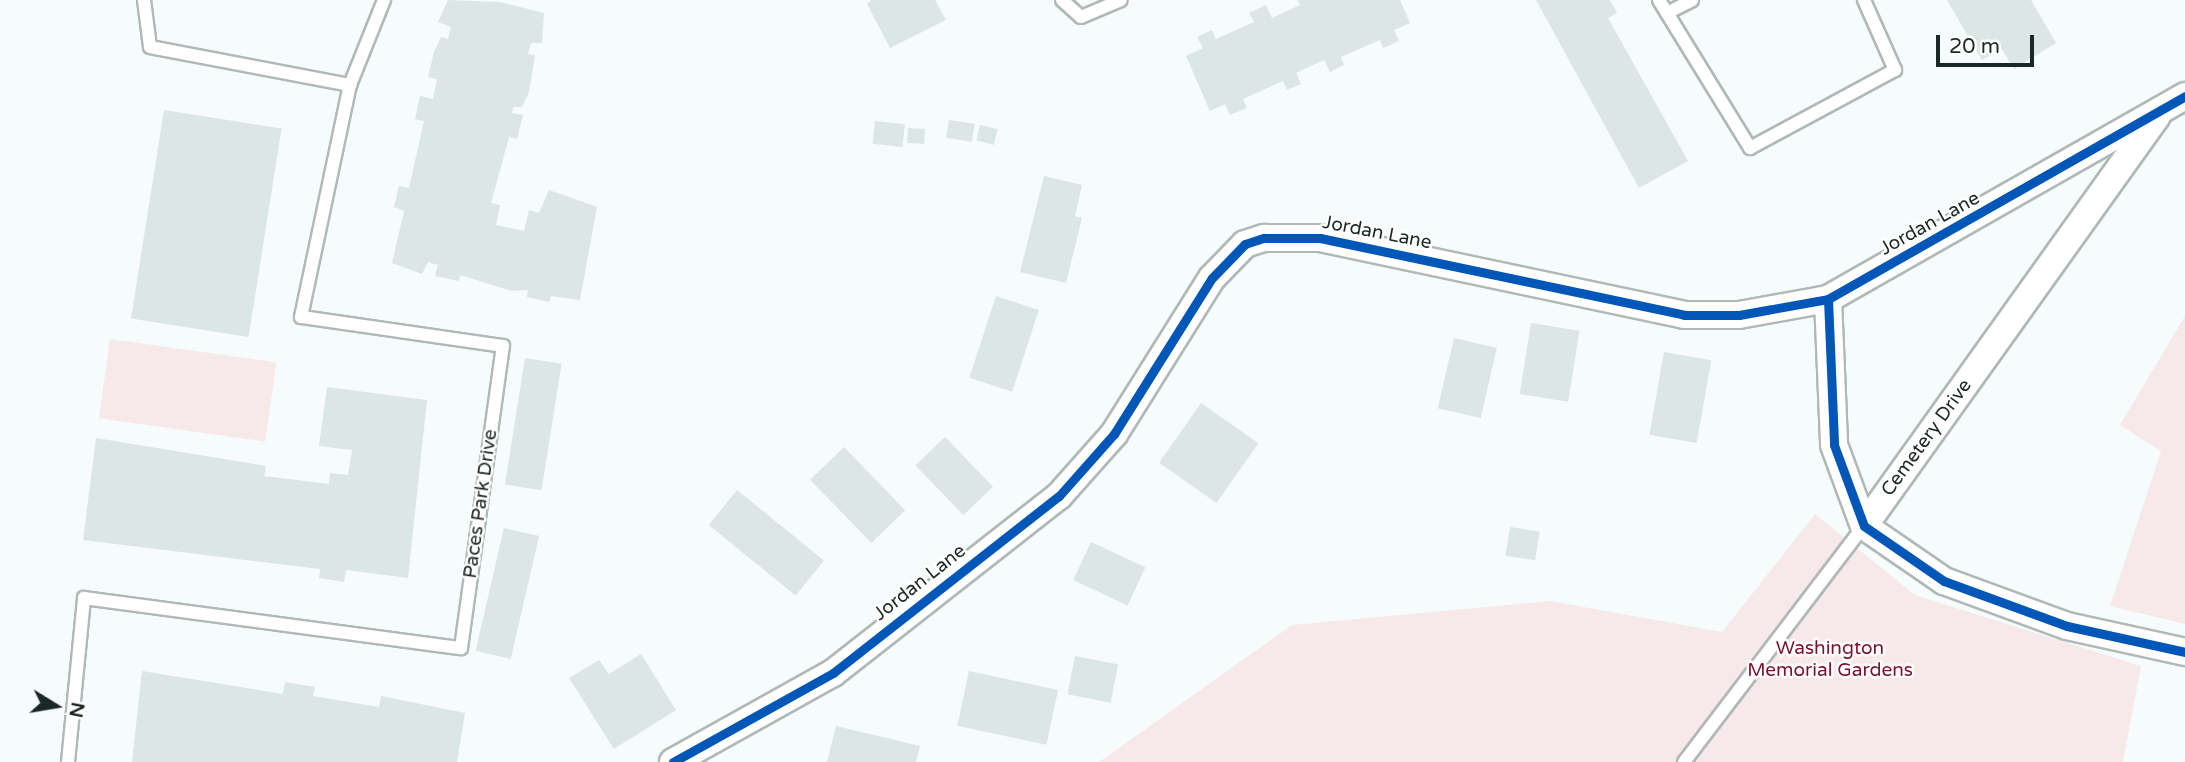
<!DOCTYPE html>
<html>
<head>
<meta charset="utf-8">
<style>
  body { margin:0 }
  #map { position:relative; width:2185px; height:762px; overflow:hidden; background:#f5fcfb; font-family:"Varela Round",sans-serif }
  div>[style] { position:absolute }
  .green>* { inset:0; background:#f7e9ea; transform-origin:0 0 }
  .building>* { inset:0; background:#dce6e4; transform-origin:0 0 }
  .roads { filter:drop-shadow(2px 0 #b0b9b8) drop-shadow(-2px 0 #b0b9b8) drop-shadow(0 2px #b0b9b8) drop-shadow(0 -2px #b0b9b8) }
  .service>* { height:12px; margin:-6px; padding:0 6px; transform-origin:6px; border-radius:6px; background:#fefffe }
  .minor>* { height:26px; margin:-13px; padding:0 13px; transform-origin:13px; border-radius:13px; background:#fefffe }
  .cycleway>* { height:9px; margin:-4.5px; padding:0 4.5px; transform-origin:4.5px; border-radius:4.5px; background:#0057b8 }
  span { translate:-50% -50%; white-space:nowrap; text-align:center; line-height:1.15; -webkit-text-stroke:5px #fff; paint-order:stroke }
  .street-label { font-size:19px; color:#1c2826 }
  .park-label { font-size:19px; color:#7b112f }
  .north { position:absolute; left:21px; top:671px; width:70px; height:70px; -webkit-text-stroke:5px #fff; paint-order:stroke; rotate:101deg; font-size:19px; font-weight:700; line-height:28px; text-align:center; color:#1c2826 }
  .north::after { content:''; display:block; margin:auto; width:24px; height:32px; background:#1c2826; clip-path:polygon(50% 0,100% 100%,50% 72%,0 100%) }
  .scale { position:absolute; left:1936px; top:35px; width:98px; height:32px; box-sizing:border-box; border:4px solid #1c2826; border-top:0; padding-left:9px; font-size:21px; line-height:24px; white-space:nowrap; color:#1c2826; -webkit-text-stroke:5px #fff; paint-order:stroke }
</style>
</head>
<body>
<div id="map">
  <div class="green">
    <i style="clip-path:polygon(2185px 316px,2185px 624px,2110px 606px,2161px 451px,2120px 425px)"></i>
    <i style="left:110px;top:339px;width:168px;height:80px;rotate:8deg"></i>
    <i style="clip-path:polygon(1815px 514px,1915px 595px,2141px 666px,2123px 762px,1099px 762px,1292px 625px,1550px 601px,1722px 632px)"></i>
  </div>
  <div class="building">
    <i style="clip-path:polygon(448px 0,500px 2px,544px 13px,542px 43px,531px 43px,528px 54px,535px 55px,529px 92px,522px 107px,513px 107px,512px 113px,523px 115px,517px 139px,509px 137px,491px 203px,500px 205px,496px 225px,524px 231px,529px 210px,539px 213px,549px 190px,597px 207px,580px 300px,551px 296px,549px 302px,527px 297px,528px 290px,512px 291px,460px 275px,459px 281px,435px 276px,438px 265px,428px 262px,422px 274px,392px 263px,404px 211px,394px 207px,399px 186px,409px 188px,424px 121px,415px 119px,420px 96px,433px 99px,437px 79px,428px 77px,434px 52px,441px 37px,448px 39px,451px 27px,438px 22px)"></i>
    <i style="clip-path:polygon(871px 0,935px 0,946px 20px,890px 48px,867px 4px)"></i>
    <i style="clip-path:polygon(1297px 0,1400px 0,1410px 23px,1394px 30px,1399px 41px,1383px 48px,1380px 40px,1341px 57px,1344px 65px,1330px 72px,1324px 60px,1296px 73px,1301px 84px,1287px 90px,1283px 81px,1243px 99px,1247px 108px,1230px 115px,1225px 104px,1210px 111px,1186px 56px,1203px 48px,1197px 37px,1212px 30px,1216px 39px,1254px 22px,1249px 13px,1266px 5px,1272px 18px,1300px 5px)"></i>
    <i style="clip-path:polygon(1536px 0,1610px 0,1617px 13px,1608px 18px,1688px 161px,1639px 188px)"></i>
    <i style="clip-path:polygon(1947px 0,2031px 0,2056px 43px,2014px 69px,2002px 49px,1982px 60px)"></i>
    <i style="left:164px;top:110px;width:119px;height:211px;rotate:9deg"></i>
    <i style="left:949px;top:120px;width:26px;height:18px;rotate:9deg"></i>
    <i style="left:875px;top:121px;width:30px;height:23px;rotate:6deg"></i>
    <i style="left:980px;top:125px;width:18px;height:16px;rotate:13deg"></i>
    <i style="left:908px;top:128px;width:17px;height:15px;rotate:3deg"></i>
    <i style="clip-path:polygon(1044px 176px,1082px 185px,1075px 216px,1082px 218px,1066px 283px,1020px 272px)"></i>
    <i style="left:996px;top:296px;width:45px;height:86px;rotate:18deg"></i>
    <i style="left:1531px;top:323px;width:49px;height:72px;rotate:9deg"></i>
    <i style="left:1454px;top:338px;width:44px;height:72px;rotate:13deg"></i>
    <i style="left:1664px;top:352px;width:48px;height:84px;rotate:10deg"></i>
    <i style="left:525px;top:358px;width:37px;height:128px;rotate:9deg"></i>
    <i style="clip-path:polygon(327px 387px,427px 400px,408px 578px,346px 570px,344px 582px,319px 578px,320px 569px,83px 540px,96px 438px,266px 466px,264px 476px,329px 484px,330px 473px,348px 475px,352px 450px,319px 446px)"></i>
    <i style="left:1201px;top:403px;width:70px;height:73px;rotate:35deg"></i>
    <i style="left:945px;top:437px;width:69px;height:41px;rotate:46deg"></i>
    <i style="left:844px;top:447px;width:88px;height:47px;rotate:46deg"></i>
    <i style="left:737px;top:490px;width:112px;height:45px;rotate:39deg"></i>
    <i style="left:1510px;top:527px;width:30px;height:29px;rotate:9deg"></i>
    <i style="left:504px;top:528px;width:36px;height:126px;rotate:13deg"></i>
    <i style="left:1091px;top:542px;width:60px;height:42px;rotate:25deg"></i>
    <i style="clip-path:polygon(641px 654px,676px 710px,614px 749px,569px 678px,599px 660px,609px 674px)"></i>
    <i style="left:1075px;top:656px;width:44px;height:39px;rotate:11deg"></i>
    <i style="clip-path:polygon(142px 671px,283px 694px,285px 682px,315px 687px,313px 696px,379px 707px,381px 696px,465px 713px,457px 762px,132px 762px)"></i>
    <i style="left:969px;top:671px;width:91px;height:56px;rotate:12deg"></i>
    <i style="clip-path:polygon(836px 726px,920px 746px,916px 762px,827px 762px)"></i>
  </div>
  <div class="roads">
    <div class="service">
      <i style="left:144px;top:0;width:47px;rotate:82.7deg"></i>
      <i style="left:150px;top:47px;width:204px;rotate:10.8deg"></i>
      <i style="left:1062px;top:0;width:25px;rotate:42deg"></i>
      <i style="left:1081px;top:17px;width:43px;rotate:-23deg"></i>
      <i style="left:1659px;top:0;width:174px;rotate:58.4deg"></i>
      <i style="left:1750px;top:148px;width:165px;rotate:-28.3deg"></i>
      <i style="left:1895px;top:70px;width:77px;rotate:-113.9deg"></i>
      <i style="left:1667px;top:13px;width:28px;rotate:-27deg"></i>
      <i style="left:68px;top:762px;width:165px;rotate:-84.4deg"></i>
      <i style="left:84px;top:598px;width:380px;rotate:7.6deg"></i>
      <i style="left:461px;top:648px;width:305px;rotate:-82.1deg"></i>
      <i style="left:503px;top:346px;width:204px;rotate:-171.8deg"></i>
      <i style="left:301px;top:317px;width:237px;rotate:-78.1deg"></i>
      <i style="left:350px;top:85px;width:92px;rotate:-68.2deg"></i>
      <i style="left:1684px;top:762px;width:297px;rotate:-52.7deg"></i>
    </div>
    <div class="minor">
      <i style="left:1828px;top:299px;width:146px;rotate:87.6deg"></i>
      <i style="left:1834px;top:445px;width:86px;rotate:69.7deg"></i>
      <i style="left:1864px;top:526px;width:97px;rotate:34.5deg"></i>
      <i style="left:1944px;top:581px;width:131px;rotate:20.1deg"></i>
      <i style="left:2067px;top:626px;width:121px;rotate:12.4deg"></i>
      <i style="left:1864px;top:526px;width:504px;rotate:-54.45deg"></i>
      <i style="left:673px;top:762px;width:183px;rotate:-29.1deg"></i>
      <i style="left:833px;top:673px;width:287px;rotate:-38.1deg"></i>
      <i style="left:1059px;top:496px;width:83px;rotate:-48.4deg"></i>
      <i style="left:1114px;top:434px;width:184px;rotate:-57.9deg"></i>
      <i style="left:1212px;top:278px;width:47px;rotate:-45.9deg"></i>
      <i style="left:1245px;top:244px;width:20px;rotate:-18deg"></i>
      <i style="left:1264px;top:238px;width:56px"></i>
      <i style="left:1320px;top:238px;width:372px;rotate:11.9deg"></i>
      <i style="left:1684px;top:315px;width:55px"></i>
      <i style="left:1739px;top:315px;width:90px;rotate:-10.2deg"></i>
      <i style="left:1828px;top:299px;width:411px;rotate:-29.6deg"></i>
    </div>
  </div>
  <div class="cycleway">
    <i style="left:1828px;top:299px;width:146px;rotate:87.6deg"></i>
    <i style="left:1834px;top:445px;width:86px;rotate:69.7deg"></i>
    <i style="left:1864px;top:526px;width:97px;rotate:34.5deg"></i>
    <i style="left:1944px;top:581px;width:131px;rotate:20.1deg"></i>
    <i style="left:2067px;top:626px;width:121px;rotate:12.4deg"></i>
    <i style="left:673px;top:762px;width:183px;rotate:-29.1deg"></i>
    <i style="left:833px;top:673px;width:287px;rotate:-38.1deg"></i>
    <i style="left:1059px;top:496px;width:83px;rotate:-48.4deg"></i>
    <i style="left:1114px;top:434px;width:184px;rotate:-57.9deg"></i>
    <i style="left:1212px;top:278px;width:47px;rotate:-45.9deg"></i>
    <i style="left:1245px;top:244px;width:20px;rotate:-18deg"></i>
    <i style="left:1264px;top:238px;width:56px"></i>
    <i style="left:1320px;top:238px;width:372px;rotate:11.9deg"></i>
    <i style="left:1684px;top:315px;width:55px"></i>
    <i style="left:1739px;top:315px;width:90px;rotate:-10.2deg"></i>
    <i style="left:1828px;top:299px;width:411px;rotate:-29.6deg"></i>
  </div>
  <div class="street-label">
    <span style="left:1930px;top:224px;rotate:-29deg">Jordan Lane</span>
    <span style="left:1377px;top:233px;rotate:11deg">Jordan Lane</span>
    <span style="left:1927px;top:438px;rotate:-54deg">Cemetery Drive</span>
    <span style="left:481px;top:504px;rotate:-82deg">Paces Park Drive</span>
    <span style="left:920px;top:583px;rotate:-38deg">Jordan Lane</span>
  </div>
  <div class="park-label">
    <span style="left:1830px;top:660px">Washington<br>Memorial Gardens</span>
  </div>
  <div class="north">N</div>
  <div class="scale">20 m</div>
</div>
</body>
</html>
